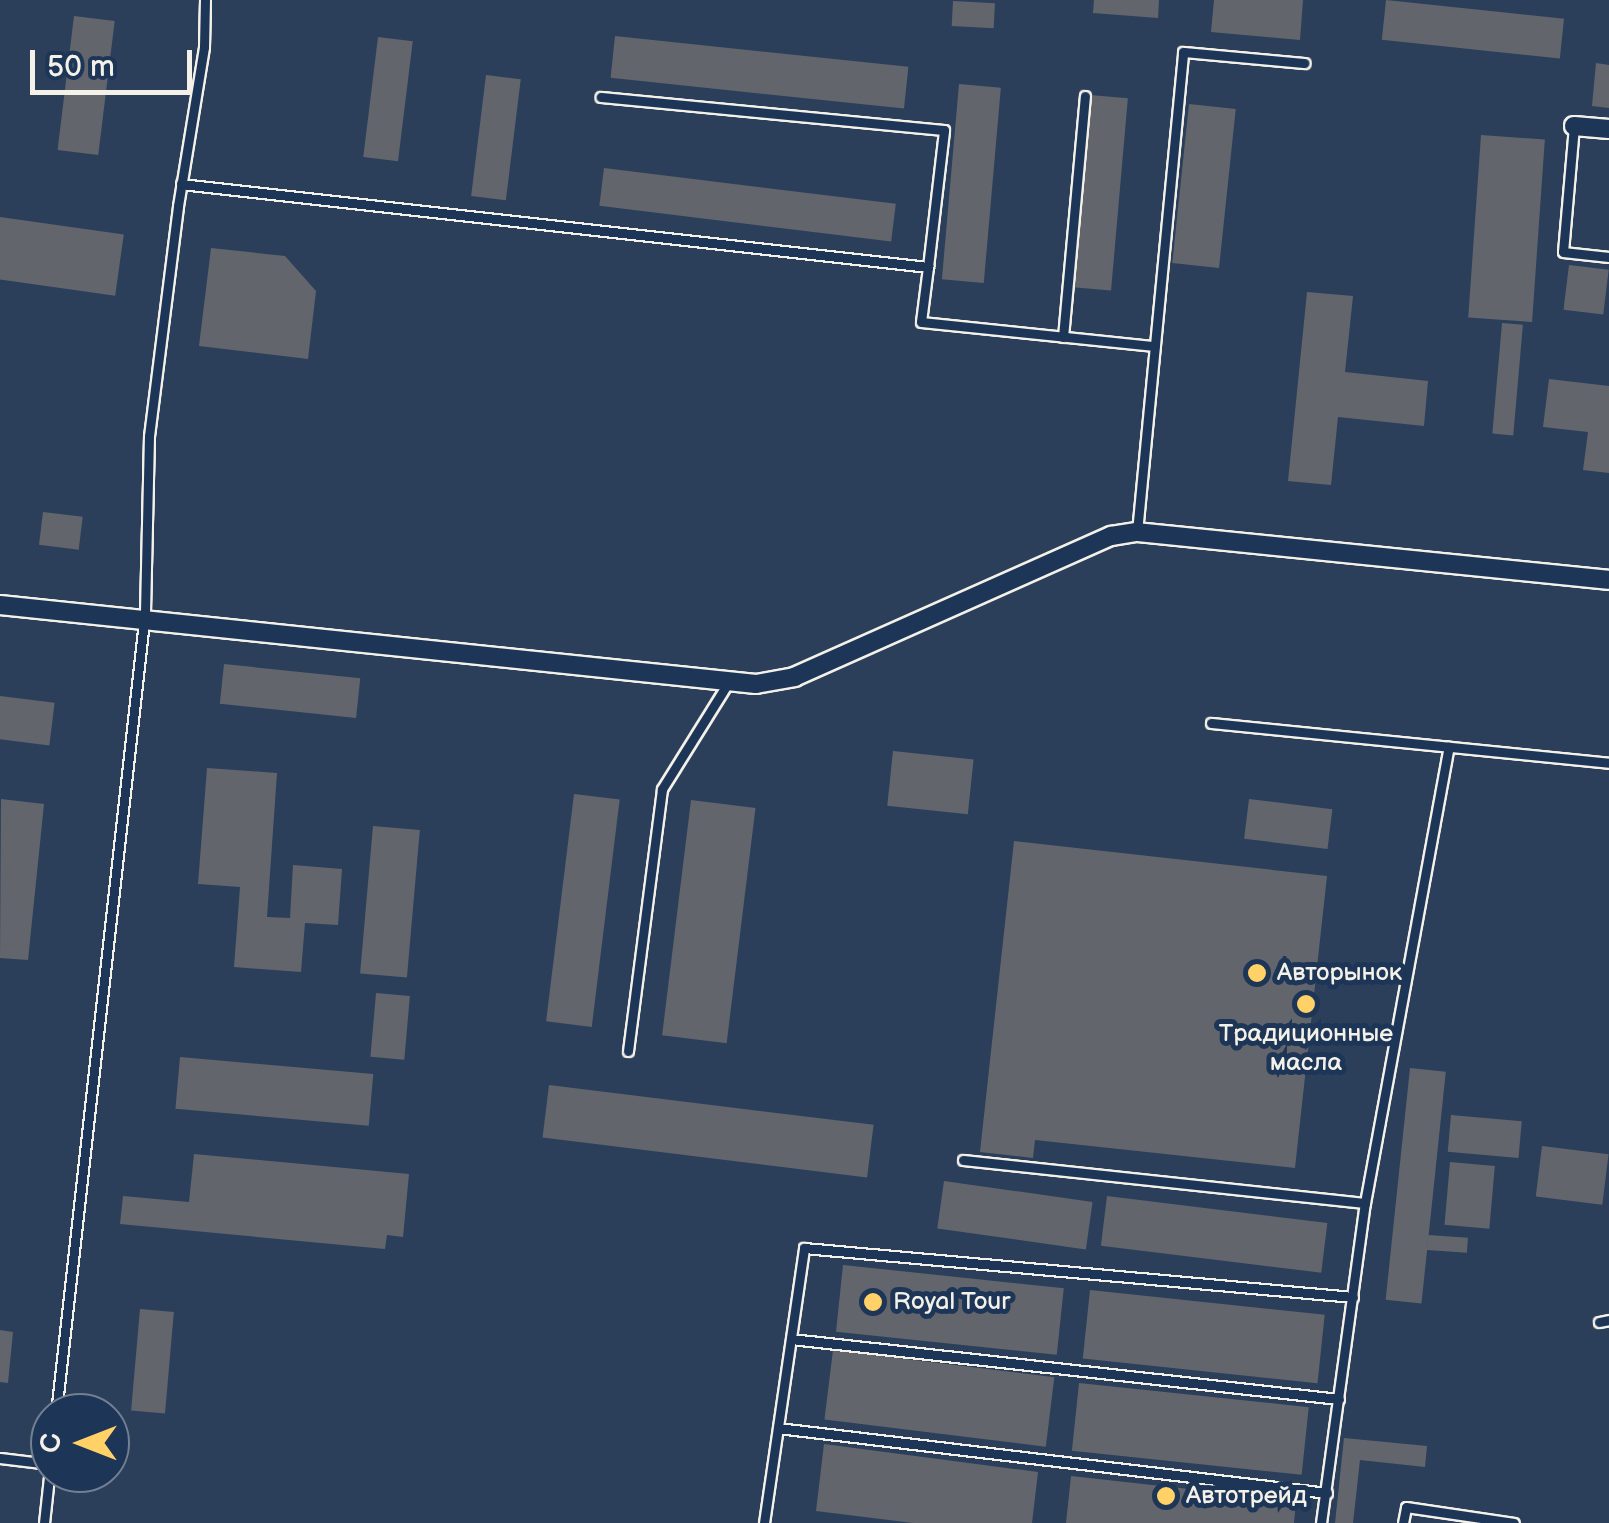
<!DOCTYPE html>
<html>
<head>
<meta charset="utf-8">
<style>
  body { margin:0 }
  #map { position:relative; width:1609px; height:1523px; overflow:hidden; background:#2b3f5b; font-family:"Balsamiq Sans",sans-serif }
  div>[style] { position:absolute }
  .building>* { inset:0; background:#63656d; transform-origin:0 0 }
  .roads { filter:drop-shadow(2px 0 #f4f1e8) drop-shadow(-2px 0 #f4f1e8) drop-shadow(0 2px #f4f1e8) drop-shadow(0 -2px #f4f1e8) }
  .lane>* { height:9px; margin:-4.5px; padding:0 4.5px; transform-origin:4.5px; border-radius:4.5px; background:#1d3557 }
  .street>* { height:18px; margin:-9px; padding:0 9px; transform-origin:9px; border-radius:9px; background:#1d3557 }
  .dots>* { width:28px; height:28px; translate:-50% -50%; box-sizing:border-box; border:5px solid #1d3557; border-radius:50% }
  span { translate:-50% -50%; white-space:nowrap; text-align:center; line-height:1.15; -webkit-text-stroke:10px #1d3557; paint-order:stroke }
  .poi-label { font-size:25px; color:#f4f1e8 }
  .left { translate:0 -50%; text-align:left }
  .north { position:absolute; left:30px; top:1393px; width:100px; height:100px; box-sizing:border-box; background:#1d3557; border:2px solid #738091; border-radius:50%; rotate:270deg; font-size:28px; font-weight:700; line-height:40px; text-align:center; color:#f4f1e8 }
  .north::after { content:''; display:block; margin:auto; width:35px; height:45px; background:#ffd166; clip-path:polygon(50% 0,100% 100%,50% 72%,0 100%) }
  .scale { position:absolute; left:30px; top:50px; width:162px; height:45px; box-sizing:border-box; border:5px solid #f4f1e8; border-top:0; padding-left:12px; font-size:30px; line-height:35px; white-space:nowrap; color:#f4f1e8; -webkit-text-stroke:8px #1d3557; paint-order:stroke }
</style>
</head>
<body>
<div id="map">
  <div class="building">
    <i style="clip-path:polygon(1094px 0,1159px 0,1158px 18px,1093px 13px)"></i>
    <i style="clip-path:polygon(1214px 0,1303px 0,1300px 40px,1211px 32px)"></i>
    <i style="left:1386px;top:0;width:179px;height:40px;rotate:6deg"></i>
    <i style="left:953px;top:1px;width:42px;height:25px;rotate:3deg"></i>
    <i style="left:74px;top:16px;width:41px;height:135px;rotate:7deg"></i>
    <i style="left:615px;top:36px;width:295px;height:42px;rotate:6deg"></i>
    <i style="left:378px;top:37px;width:35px;height:121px;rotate:7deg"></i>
    <i style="clip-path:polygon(1596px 63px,1609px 65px,1609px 108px,1592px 106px)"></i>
    <i style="left:486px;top:75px;width:35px;height:122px;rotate:7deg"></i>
    <i style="left:959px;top:84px;width:42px;height:196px;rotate:5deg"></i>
    <i style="left:1090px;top:95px;width:38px;height:193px;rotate:5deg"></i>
    <i style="left:1189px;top:104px;width:47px;height:160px;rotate:6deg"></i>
    <i style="left:1481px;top:135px;width:64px;height:183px;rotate:4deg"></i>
    <i style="left:604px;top:168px;width:294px;height:38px;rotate:7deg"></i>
    <i style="left:0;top:217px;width:125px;height:62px;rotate:8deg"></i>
    <i style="clip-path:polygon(211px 248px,285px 256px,316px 291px,308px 359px,199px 346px)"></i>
    <i style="left:1569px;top:265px;width:40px;height:45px;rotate:7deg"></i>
    <i style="clip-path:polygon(1307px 292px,1353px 296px,1345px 372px,1428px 381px,1424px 426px,1338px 417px,1331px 485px,1288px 481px)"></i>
    <i style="left:1502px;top:323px;width:21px;height:111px;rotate:5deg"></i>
    <i style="clip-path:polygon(1549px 379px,1609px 386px,1609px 473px,1583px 470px,1588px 432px,1543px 427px)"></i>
    <i style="left:43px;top:512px;width:40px;height:33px;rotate:7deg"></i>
    <i style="left:224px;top:664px;width:137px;height:40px;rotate:6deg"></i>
    <i style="left:0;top:696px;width:55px;height:43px;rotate:7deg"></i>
    <i style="left:893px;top:751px;width:81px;height:55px;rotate:6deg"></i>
    <i style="clip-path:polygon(207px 768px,277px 773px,267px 917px,290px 918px,293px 865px,342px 869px,338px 925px,305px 923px,301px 972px,234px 967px,240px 887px,198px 884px)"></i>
    <i style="left:574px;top:794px;width:46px;height:229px;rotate:7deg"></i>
    <i style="clip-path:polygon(1px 799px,44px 804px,28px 960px,0 958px)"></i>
    <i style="left:1249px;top:799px;width:84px;height:40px;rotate:7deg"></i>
    <i style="left:691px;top:800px;width:65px;height:237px;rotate:7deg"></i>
    <i style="left:373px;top:826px;width:47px;height:148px;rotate:5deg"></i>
    <i style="clip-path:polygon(1014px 841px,1327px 876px,1295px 1168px,1035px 1140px,1033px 1158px,980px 1152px)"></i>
    <i style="left:376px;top:993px;width:34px;height:64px;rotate:5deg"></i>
    <i style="left:180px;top:1057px;width:194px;height:52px;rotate:5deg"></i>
    <i style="left:1410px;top:1068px;width:36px;height:233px;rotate:6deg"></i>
    <i style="left:549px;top:1085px;width:327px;height:53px;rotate:7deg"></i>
    <i style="left:1451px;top:1115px;width:71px;height:37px;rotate:5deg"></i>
    <i style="left:1542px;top:1146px;width:67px;height:51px;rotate:7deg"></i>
    <i style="clip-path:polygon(194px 1154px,409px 1174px,403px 1237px,387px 1235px,385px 1249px,120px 1224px,123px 1196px,189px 1202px)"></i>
    <i style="left:1450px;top:1162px;width:45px;height:63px;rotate:5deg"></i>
    <i style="left:944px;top:1181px;width:150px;height:48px;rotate:8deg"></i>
    <i style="left:1107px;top:1196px;width:222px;height:50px;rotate:7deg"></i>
    <i style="left:1428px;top:1235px;width:40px;height:15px;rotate:4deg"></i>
    <i style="left:843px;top:1265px;width:222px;height:67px;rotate:6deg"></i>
    <i style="left:1090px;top:1290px;width:236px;height:69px;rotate:6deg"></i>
    <i style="left:140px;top:1309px;width:34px;height:102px;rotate:5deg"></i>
    <i style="clip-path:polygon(0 1330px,13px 1332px,8px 1383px,0 1382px)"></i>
    <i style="left:833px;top:1350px;width:223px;height:70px;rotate:7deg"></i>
    <i style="left:1079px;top:1383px;width:231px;height:68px;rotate:6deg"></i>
    <i style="clip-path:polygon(1344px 1438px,1427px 1446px,1425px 1467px,1360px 1460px,1353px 1523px,1335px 1523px)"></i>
    <i style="clip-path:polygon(824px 1444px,1038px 1472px,1032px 1523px,913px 1523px,816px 1511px)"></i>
    <i style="clip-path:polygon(1071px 1476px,1296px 1501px,1294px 1523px,1066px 1523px)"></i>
  </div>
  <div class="roads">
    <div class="lane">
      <i style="left:1574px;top:126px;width:126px;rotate:95deg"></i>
      <i style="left:1563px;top:252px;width:46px;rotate:6.2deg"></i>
      <i style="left:181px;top:184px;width:752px;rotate:6.34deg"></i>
      <i style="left:928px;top:267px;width:138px;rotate:-83.3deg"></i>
      <i style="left:944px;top:130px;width:345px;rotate:-174.5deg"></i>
      <i style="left:928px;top:267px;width:55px;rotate:97.3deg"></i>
      <i style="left:921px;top:322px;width:235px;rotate:5.9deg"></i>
      <i style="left:1063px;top:337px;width:242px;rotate:-84.8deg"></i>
      <i style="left:1137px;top:532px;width:482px;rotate:-84.5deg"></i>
      <i style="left:1183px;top:52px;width:122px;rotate:5.2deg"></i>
      <i style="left:1211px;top:723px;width:400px;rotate:5.7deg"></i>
      <i style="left:628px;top:1051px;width:264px;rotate:-82.6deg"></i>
      <i style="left:662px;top:789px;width:125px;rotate:-58.1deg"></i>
      <i style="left:963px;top:1160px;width:404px;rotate:6.1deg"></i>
      <i style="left:1599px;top:1322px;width:10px;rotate:-11deg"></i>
      <i style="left:791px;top:1339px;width:551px;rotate:6.25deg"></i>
      <i style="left:56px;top:1413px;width:806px;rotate:-83.66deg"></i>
      <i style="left:145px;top:612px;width:176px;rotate:-88.7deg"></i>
      <i style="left:149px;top:436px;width:232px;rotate:-82.8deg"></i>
      <i style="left:178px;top:206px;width:161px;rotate:-80.7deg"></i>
      <i style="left:204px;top:47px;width:47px;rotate:-88.8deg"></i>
      <i style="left:778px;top:1428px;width:553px;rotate:6.75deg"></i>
      <i style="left:0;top:1458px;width:50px;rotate:6.8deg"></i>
      <i style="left:44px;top:1523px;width:55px;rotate:-83.8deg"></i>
      <i style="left:764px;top:1523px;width:278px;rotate:-81.7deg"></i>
      <i style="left:804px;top:1248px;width:551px;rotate:5.1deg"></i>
      <i style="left:1321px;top:1523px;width:323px;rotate:-82.2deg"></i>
      <i style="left:1365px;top:1203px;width:464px;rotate:-79.6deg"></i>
      <i style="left:1403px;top:1523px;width:16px;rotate:-79deg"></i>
      <i style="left:1406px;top:1507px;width:109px;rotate:8.4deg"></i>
    </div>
    <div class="street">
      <i style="left:1574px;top:126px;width:35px;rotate:5deg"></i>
      <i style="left:0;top:605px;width:760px;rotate:5.97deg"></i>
      <i style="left:756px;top:684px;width:39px;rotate:-10deg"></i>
      <i style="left:794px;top:677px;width:347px;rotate:-24deg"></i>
      <i style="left:1111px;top:536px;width:26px;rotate:-9deg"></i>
      <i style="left:1137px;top:532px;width:474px;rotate:5.8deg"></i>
    </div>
  </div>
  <div class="dots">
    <i style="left:1257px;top:973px;background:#ffd166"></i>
    <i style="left:1306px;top:1004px;background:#ffd166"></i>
    <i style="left:873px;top:1302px;background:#ffd166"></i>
    <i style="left:1166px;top:1496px;background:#ffd166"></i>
  </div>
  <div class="poi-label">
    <span class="left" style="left:1277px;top:973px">Авторынок</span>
    <span style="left:1306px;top:1049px">Традиционные<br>масла</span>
    <span class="left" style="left:893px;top:1302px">Royal Tour</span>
    <span class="left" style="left:1186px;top:1496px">Автотрейд</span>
  </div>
  <div class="north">С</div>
  <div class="scale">50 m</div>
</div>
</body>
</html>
